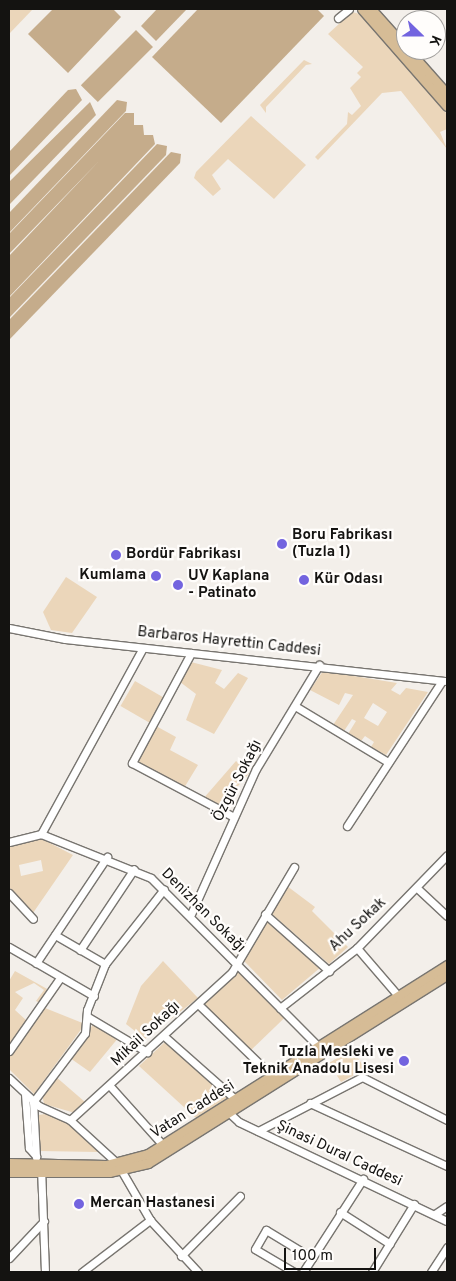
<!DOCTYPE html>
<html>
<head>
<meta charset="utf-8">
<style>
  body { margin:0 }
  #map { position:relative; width:456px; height:1281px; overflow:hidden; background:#f3efea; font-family:Overpass,sans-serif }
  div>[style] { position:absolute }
  .green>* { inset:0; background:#ebd6ba; transform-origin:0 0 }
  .water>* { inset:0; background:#c5ac8b; transform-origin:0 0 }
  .roads { filter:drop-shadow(1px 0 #787570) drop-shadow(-1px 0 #787570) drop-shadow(0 1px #787570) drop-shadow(0 -1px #787570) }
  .minor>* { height:7px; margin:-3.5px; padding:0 3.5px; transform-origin:3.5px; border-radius:3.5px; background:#fff }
  .major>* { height:9px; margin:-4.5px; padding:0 4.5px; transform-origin:4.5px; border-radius:4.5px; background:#d6bc96 }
  .dots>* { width:14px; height:14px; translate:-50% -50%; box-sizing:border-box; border:2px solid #fffdfb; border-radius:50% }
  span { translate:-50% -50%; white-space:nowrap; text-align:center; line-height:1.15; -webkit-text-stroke:4.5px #fffdfb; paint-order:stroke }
  .poi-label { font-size:15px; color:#141311; font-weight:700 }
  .left { translate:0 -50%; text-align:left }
  .right { translate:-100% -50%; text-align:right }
  .street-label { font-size:15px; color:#141311 }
  .frame { position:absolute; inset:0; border:10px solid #141311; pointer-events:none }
  .north { position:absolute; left:396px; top:10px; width:50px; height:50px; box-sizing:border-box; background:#fffdfb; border:1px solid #a19f9d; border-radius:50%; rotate:112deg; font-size:14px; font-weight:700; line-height:20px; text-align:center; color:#141311 }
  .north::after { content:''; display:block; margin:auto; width:18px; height:22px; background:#7364df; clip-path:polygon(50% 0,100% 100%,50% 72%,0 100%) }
  .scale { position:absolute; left:284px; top:1248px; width:92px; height:22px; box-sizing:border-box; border:2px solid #141311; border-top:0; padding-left:6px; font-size:15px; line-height:18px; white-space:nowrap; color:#141311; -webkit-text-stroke:4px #fffdfb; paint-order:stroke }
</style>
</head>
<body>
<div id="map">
  <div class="green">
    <i style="clip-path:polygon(9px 9px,33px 9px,9px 34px)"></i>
    <i style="clip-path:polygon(352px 12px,360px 14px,447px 114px,447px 129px,440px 132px,447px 149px,401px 91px,382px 93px,318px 160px,315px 157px,347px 124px,348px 112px,352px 115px,361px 106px,350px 88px,361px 77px,357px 73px,363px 67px,328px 34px)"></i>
    <i style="clip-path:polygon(304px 60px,312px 64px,306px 65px,266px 107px,266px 113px,260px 105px)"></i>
    <i style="clip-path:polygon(251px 116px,306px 165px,274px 199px,228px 159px,212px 175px,221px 189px,213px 196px,194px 178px,196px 172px)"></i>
    <i style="clip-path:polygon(66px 577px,97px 597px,72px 633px,51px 630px,43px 612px)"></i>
    <i style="clip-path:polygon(191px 662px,222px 670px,215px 683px,224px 689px,238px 673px,248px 678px,214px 734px,186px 720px,196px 694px,180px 682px)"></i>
    <i style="clip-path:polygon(evenodd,323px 671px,397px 683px,391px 690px,400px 695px,406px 688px,428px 692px,386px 755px,371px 747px,374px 742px,365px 736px,361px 741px,348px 734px,356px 721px,352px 719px,344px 731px,333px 725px,353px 695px,345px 693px,339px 705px,310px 690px,323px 671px,373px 703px,387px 712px,378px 726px,364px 718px,373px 703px)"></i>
    <i style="left:135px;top:681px;width:34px;height:29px;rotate:30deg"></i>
    <i style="clip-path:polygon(156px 726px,176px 737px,170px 750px,198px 765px,184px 788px,136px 763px)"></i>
    <i style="left:236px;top:761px;width:18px;height:47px;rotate:41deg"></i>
    <i style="clip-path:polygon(evenodd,42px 839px,73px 855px,33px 913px,9px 887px,9px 846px,42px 839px,41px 860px,43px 871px,21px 876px,19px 865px,41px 860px)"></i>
    <i style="clip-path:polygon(287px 886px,315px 907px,312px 911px,348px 947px,329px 964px,271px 913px)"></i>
    <i style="clip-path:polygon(266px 920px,321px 967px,282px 1000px,242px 959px)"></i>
    <i style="clip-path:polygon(163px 961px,198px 998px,145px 1039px,126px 1024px,141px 986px)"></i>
    <i style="left:239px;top:970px;width:66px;height:49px;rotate:46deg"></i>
    <i style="clip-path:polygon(15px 971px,49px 990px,40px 1003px,36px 1001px,44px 990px,34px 983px,15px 992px,23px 998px,15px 1010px,27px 1021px,9px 1045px,9px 981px)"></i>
    <i style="clip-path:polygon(45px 1008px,85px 1024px,34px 1094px,9px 1069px,9px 1057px)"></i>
    <i style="clip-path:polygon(94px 1023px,119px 1037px,90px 1072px,70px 1058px)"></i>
    <i style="clip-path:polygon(165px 1042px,229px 1099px,197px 1119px,139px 1066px)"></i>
    <i style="clip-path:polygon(352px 1049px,368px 1073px,362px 1071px,341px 1082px,329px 1063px)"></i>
    <i style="clip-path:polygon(55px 1076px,85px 1102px,75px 1113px,44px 1104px,42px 1094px)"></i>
    <i style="clip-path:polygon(46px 1114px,68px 1123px,98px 1152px,39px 1151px,38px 1115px)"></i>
  </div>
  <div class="water">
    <i style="clip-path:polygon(53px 9px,113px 9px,121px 17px,68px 73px,28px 34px)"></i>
    <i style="clip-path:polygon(157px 9px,187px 9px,156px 41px,141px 26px)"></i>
    <i style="clip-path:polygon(198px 9px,317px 9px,324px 16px,221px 123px,152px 57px)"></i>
    <i style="left:136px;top:30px;width:24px;height:78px;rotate:45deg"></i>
    <i style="clip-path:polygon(76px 89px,82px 100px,9px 176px,9px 152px,68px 90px)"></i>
    <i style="clip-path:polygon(117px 100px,127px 102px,126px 111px,9px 233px,9px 213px)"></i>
    <i style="clip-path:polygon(90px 102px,96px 115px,9px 205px,9px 182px)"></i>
    <i style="clip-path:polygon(125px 113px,134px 113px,134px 125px,143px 125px,144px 135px,153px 135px,155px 144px,9px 297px,9px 256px,100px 160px,9px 254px,9px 234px)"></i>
    <i style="clip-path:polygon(157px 144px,167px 146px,166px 155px,9px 318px,9px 298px)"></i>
    <i style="clip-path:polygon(171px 152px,181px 154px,180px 163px,9px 340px,9px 320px)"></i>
  </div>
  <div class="roads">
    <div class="minor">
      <i style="left:338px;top:18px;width:14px;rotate:-39deg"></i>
      <i style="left:9px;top:628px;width:57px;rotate:11.1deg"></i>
      <i style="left:65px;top:639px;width:384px;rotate:6.3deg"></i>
      <i style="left:191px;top:653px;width:125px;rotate:118.2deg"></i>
      <i style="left:132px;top:763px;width:115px;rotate:27.9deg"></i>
      <i style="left:295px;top:706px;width:109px;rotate:31.1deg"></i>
      <i style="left:347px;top:826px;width:173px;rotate:-56.8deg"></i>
      <i style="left:41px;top:834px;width:118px;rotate:21.8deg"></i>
      <i style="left:151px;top:878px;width:240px;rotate:45.2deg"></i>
      <i style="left:41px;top:834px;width:212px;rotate:-61.3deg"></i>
      <i style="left:9px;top:842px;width:33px;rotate:-14deg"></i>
      <i style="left:417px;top:888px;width:41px;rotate:43deg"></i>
      <i style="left:9px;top:893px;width:35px;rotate:47deg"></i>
      <i style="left:191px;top:914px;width:159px;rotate:-65.9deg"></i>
      <i style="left:256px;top:769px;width:122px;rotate:-58.8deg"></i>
      <i style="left:265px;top:914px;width:86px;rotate:41.7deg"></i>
      <i style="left:55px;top:935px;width:58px;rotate:30.1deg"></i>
      <i style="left:9px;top:947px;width:98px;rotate:30deg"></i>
      <i style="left:357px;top:948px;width:66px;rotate:49.3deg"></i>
      <i style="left:80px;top:950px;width:97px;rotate:-56.3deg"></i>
      <i style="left:36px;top:963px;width:128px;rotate:-56.2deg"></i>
      <i style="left:198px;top:1004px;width:105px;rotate:44.2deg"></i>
      <i style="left:280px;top:1008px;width:98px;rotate:-37.9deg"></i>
      <i style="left:357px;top:948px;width:129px;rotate:-45.9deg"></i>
      <i style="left:88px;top:1017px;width:69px;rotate:30.7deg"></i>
      <i style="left:164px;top:1036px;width:96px;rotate:41.6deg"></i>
      <i style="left:9px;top:1051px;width:89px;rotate:-55.1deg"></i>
      <i style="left:9px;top:1078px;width:41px;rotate:43deg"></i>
      <i style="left:39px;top:1106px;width:34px;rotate:24deg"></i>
      <i style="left:70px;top:1120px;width:64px;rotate:42.5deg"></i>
      <i style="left:117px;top:1163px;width:66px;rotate:59.9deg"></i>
      <i style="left:150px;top:1220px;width:71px;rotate:47.3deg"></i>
      <i style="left:110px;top:1086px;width:79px;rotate:48.1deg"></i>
      <i style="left:25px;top:1094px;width:54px;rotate:85.8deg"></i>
      <i style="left:29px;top:1148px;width:11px;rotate:49deg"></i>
      <i style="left:310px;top:1103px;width:151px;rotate:24.7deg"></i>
      <i style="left:225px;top:1109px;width:19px;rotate:43deg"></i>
      <i style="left:239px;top:1122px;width:230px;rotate:25.5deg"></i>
      <i style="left:70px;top:1120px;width:219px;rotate:-42.4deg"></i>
      <i style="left:232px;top:972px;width:122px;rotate:-59.4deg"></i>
      <i style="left:258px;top:1131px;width:117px;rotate:-27.4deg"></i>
      <i style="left:362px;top:1077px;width:95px;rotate:26.8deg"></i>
      <i style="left:36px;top:1157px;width:55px;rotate:-93.1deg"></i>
      <i style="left:33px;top:1102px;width:86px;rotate:-53deg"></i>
      <i style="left:85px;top:1033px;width:23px;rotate:-85deg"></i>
      <i style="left:87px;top:1010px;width:49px;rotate:-68.6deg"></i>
      <i style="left:105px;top:964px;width:95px;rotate:-51.8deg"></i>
      <i style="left:41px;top:1168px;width:104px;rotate:87.8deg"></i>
      <i style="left:340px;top:1212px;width:59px;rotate:32.6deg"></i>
      <i style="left:435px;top:1214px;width:14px;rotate:-34deg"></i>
      <i style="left:181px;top:1256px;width:84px;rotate:-45.5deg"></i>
      <i style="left:9px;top:1258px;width:51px;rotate:-46.6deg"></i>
      <i style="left:82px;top:1272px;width:86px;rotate:-37.4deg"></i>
      <i style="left:294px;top:1272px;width:45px;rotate:-149.5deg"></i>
      <i style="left:255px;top:1249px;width:22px;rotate:-60deg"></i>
      <i style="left:266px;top:1230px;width:54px;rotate:31.3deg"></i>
      <i style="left:303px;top:1272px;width:111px;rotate:-57.2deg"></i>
      <i style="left:372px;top:1272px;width:80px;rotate:-58.3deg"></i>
      <i style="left:431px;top:1272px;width:30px;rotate:-57deg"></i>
    </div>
    <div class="major">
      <i style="left:362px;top:9px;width:129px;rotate:48.8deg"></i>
      <i style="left:371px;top:9px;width:52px;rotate:48.1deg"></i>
      <i style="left:408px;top:50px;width:59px;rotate:48.4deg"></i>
      <i style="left:9px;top:1163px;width:97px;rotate:1.2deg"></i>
      <i style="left:106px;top:1165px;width:43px;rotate:-14.7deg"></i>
      <i style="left:148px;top:1154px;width:354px;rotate:-32.3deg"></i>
      <i style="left:9px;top:1172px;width:100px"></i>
      <i style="left:109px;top:1172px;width:40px;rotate:-13deg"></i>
      <i style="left:148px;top:1163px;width:353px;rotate:-32.2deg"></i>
    </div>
  </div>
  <div class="dots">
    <i style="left:282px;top:544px;background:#7364df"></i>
    <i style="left:116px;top:555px;background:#7364df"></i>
    <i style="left:156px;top:576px;background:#7364df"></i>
    <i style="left:304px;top:580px;background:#7364df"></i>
    <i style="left:178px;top:585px;background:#7364df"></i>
    <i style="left:404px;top:1061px;background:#7364df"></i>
    <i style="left:79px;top:1204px;background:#7364df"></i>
  </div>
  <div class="poi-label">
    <span class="left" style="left:292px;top:544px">Boru Fabrikası<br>(Tuzla 1)</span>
    <span class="left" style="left:126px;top:555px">Bordür Fabrikası</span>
    <span class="right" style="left:146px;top:576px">Kumlama</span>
    <span class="left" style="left:188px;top:585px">UV Kaplana<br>- Patinato</span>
    <span class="left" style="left:314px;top:580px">Kür Odası</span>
    <span class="right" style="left:394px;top:1061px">Tuzla Mesleki ve<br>Teknik Anadolu Lisesi</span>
    <span class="left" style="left:90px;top:1204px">Mercan Hastanesi</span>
  </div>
  <div class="street-label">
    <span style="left:229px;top:642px;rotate:6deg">Barbaros Hayrettin Caddesi</span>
    <span style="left:238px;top:781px;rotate:-63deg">Özgür Sokağı</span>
    <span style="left:203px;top:911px;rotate:45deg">Denizhan Sokağı</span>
    <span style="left:358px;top:925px;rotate:-43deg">Ahu Sokak</span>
    <span style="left:146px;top:1034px;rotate:-43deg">Mikail Sokağı</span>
    <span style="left:193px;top:1110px;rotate:-32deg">Vatan Caddesi</span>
    <span style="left:339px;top:1154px;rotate:25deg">Şinasi Dural Caddesi</span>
  </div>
  <div class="frame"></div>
  <div class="north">K</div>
  <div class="scale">100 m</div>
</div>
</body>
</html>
